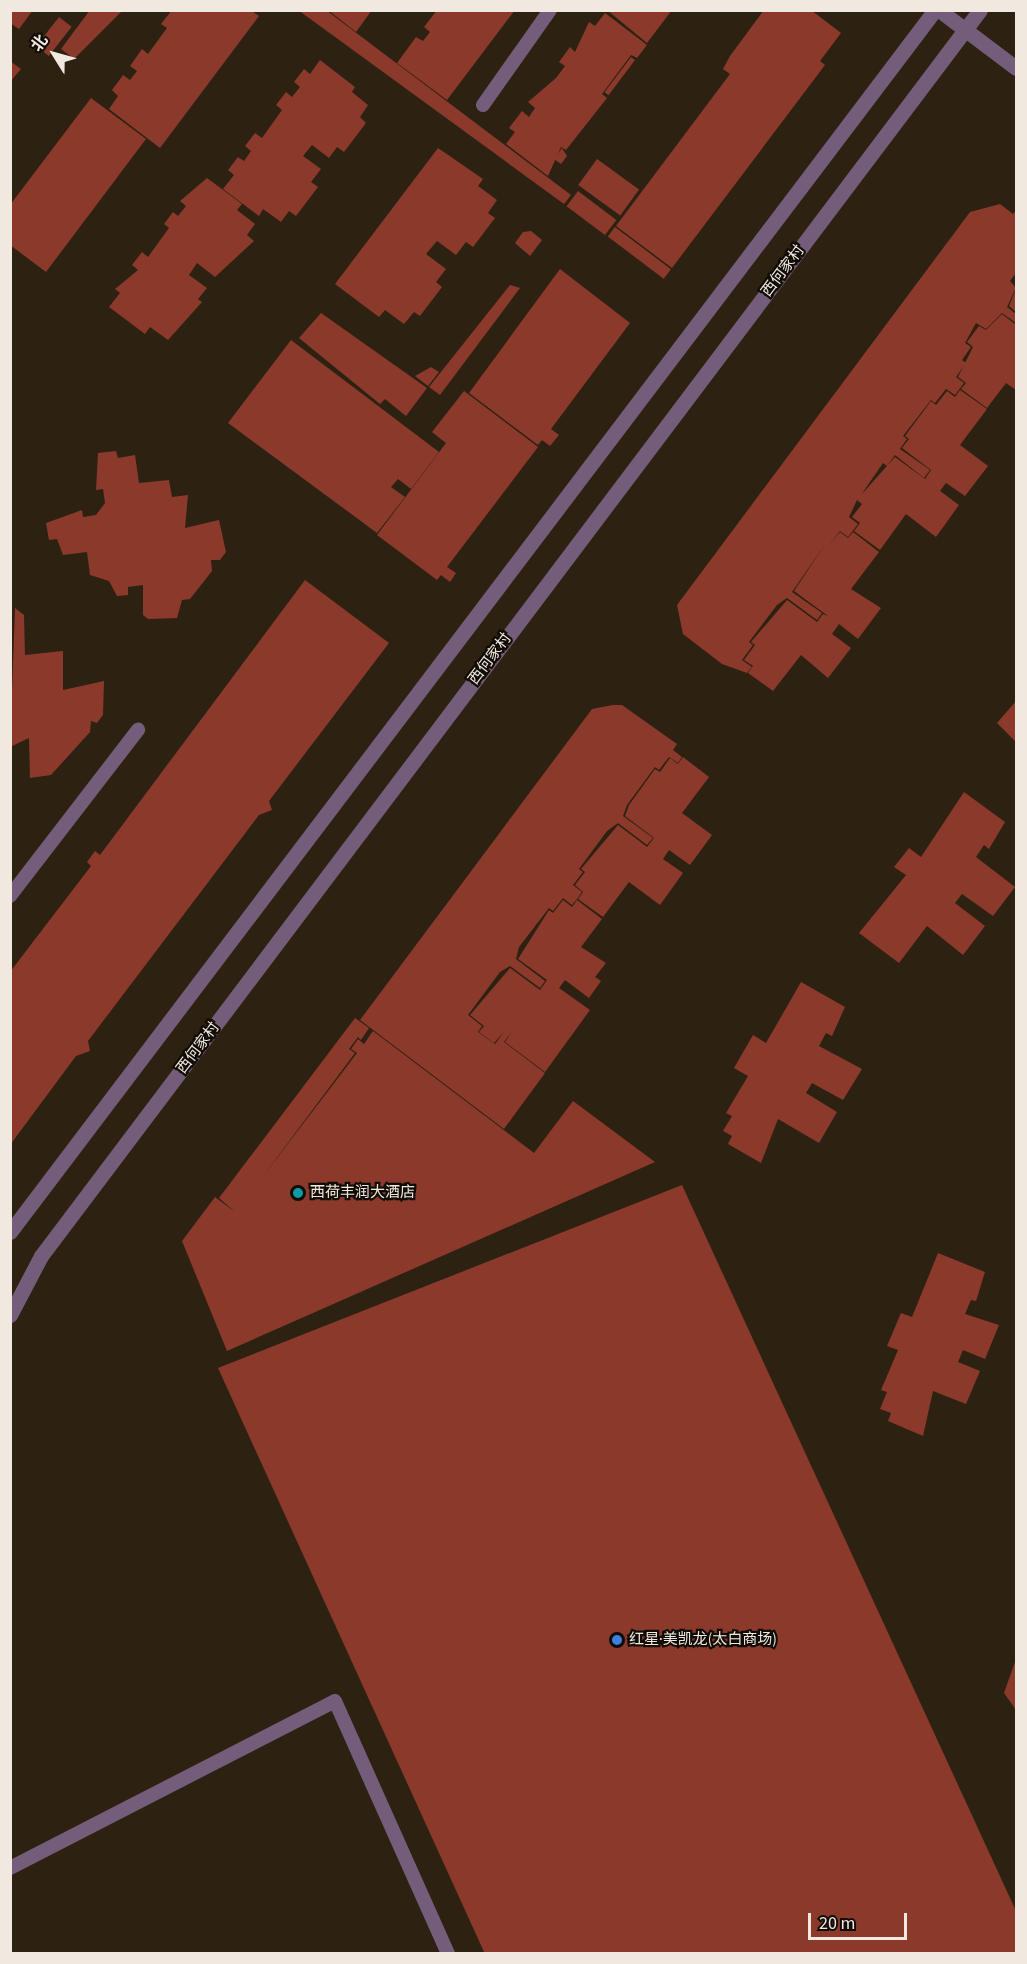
<!DOCTYPE html>
<html>
<head>
<meta charset="utf-8">
<style>
  body { margin:0 }
  #map { position:relative; width:1027px; height:1964px; overflow:hidden; background:#2d2212; font-family:"Source Sans 3","Noto Sans SC",sans-serif }
  div>[style] { position:absolute }
  .building>* { inset:0; background:#8b392b; transform-origin:0 0 }
  .service>* { height:14px; margin:-7px; padding:0 7px; transform-origin:7px; border-radius:7px; background:#745d7a }
  .tertiary>* { height:15px; margin:-7.5px; padding:0 7.5px; transform-origin:7.5px; border-radius:7.5px; background:#745d7a }
  .dots>* { width:16px; height:16px; translate:-50% -50%; box-sizing:border-box; border:3px solid #110c06; border-radius:50% }
  span { translate:-50% -50%; white-space:nowrap; text-align:center; line-height:1.15; -webkit-text-stroke:4.5px #110c06; paint-order:stroke }
  .street-label { font-size:15px; color:#f1e9df }
  .poi-label { font-size:15px; color:#f1e9df }
  .left { translate:0 -50%; text-align:left }
  .frame { position:absolute; inset:0; border:12px solid #f1e9df; pointer-events:none }
  .north { position:absolute; left:24px; top:24px; width:60px; height:60px; -webkit-text-stroke:4px #110c06; paint-order:stroke; rotate:307deg; font-size:16px; font-weight:700; line-height:24px; text-align:center; color:#f1e9df }
  .north::after { content:''; display:block; margin:auto; width:21px; height:27px; background:#f1e9df; clip-path:polygon(50% 0,100% 100%,50% 72%,0 100%) }
  .scale { position:absolute; left:808px; top:1913px; width:99px; height:27px; box-sizing:border-box; border:3px solid #f1e9df; border-top:0; padding-left:8px; font-size:18px; line-height:21px; white-space:nowrap; color:#f1e9df; -webkit-text-stroke:4px #110c06; paint-order:stroke }
</style>
</head>
<body>
<div id="map">
  <div class="building">
    <i style="clip-path:polygon(10px 10px,33px 10px,19px 29px,10px 23px)"></i>
    <i style="clip-path:polygon(90px 10px,121px 12px,74px 59px,61px 49px)"></i>
    <i style="clip-path:polygon(172px 10px,250px 10px,259px 16px,160px 148px,109px 109px,118px 96px,112px 90px,123px 75px,130px 80px,137px 71px,130px 66px,142px 49px,148px 54px,167px 28px,161px 24px)"></i>
    <i style="clip-path:polygon(298px 10px,326px 10px,571px 195px,564px 204px)"></i>
    <i style="clip-path:polygon(328px 10px,372px 10px,356px 32px)"></i>
    <i style="clip-path:polygon(437px 10px,515px 10px,447px 100px,397px 63px,416px 37px,423px 41px,430px 32px,424px 27px)"></i>
    <i style="clip-path:polygon(607px 10px,672px 10px,647px 43px)"></i>
    <i style="clip-path:polygon(764px 10px,811px 10px,841px 33px,820px 61px,825px 65px,672px 268px,616px 226px,730px 74px,723px 69px,730px 56px)"></i>
    <i style="clip-path:polygon(605px 13px,647px 45px,637px 58px,631px 55px,602px 94px,607px 98px,566px 150px,561px 147px,548px 176px,506px 144px,515px 132px,509px 128px,522px 111px,529px 117px,535px 108px,528px 102px,556px 78px,565px 66px,559px 62px,570px 47px,575px 52px,589px 22px,595px 26px)"></i>
    <i style="left:59px;top:17px;width:16px;height:37px;rotate:38deg"></i>
    <i style="left:631px;top:57px;width:5px;height:44px;rotate:37deg"></i>
    <i style="clip-path:polygon(320px 60px,355px 87px,352px 92px,368px 105px,360px 117px,366px 123px,344px 152px,337px 147px,329px 158px,312px 145px,303px 156px,321px 169px,311px 182px,318px 187px,296px 216px,289px 211px,281px 222px,263px 209px,259px 216px,223px 189px,234px 175px,228px 170px,238px 157px,244px 161px,251px 151px,245px 146px,255px 133px,262px 138px,282px 110px,276px 105px,286px 92px,292px 97px,300px 87px,294px 82px,304px 69px,310px 74px)"></i>
    <i style="clip-path:polygon(10px 61px,21px 69px,10px 82px)"></i>
    <i style="clip-path:polygon(91px 98px,146px 139px,46px 272px,10px 245px,10px 205px)"></i>
    <i style="clip-path:polygon(438px 148px,483px 179px,478px 186px,497px 200px,488px 213px,495px 218px,473px 247px,466px 242px,456px 255px,437px 241px,426px 254px,446px 269px,436px 282px,442px 287px,420px 316px,414px 312px,404px 324px,385px 310px,379px 317px,335px 284px)"></i>
    <i style="clip-path:polygon(562px 148px,567px 156px,561px 164px,554px 159px)"></i>
    <i style="left:597px;top:159px;width:52px;height:32px;rotate:36deg"></i>
    <i style="clip-path:polygon(207px 178px,242px 204px,237px 210px,255px 224px,247px 235px,254px 241px,215px 277px,197px 263px,189px 275px,207px 288px,198px 299px,202px 302px,168px 340px,150px 327px,145px 334px,109px 307px,120px 293px,115px 289px,138px 270px,132px 265px,142px 252px,148px 257px,169px 228px,164px 224px,173px 212px,178px 216px,186px 206px,180px 201px)"></i>
    <i style="left:578px;top:191px;width:48px;height:19px;rotate:37deg"></i>
    <i style="clip-path:polygon(1000px 204px,1013px 214px,1016px 210px,1016px 273px,1010px 281px,1016px 288px,1007px 307px,1016px 314px,1016px 323px,1002px 313px,986px 329px,976px 323px,965px 343px,971px 347px,962px 360px,966px 363px,956px 377px,964px 383px,955px 395px,946px 389px,935px 403px,931px 400px,903px 436px,907px 439px,900px 449px,930px 470px,924px 478px,895px 455px,887px 466px,883px 463px,861px 495px,895px 457px,925px 479px,931px 470px,902px 448px,909px 439px,905px 436px,931px 401px,936px 405px,947px 391px,955px 397px,960px 390px,987px 409px,960px 445px,988px 466px,965px 496px,946px 483px,940px 491px,959px 505px,936px 537px,906px 514px,880px 550px,854px 531px,860px 523px,852px 517px,862px 504px,857px 500px,849px 517px,858px 524px,848px 537px,840px 531px,829px 545px,840px 532px,848px 538px,853px 532px,879px 552px,851px 589px,881px 608px,858px 639px,839px 624px,832px 634px,851px 648px,828px 678px,801px 655px,773px 691px,748px 673px,753px 666px,744px 660px,755px 645px,751px 642px,787px 600px,817px 622px,823px 614px,828px 616px,794px 591px,826px 543px,792px 592px,822px 613px,817px 620px,787px 598px,777px 605px,749px 642px,753px 645px,742px 660px,752px 667px,747px 673px,722px 664px,683px 634px,677px 605px,970px 212px)"></i>
    <i style="left:615px;top:227px;width:70px;height:12px;rotate:37deg"></i>
    <i style="clip-path:polygon(531px 231px,542px 240px,530px 256px,515px 243px,523px 232px)"></i>
    <i style="clip-path:polygon(560px 269px,630px 323px,551px 429px,559px 435px,550px 446px,542px 440px,538px 445px,469px 393px)"></i>
    <i style="clip-path:polygon(510px 285px,520px 288px,440px 395px,429px 387px)"></i>
    <i style="clip-path:polygon(1016px 289px,1016px 312px,1009px 306px)"></i>
    <i style="clip-path:polygon(321px 313px,427px 388px,406px 416px,385px 399px,380px 404px,299px 338px)"></i>
    <i style="clip-path:polygon(1002px 314px,1016px 325px,1016px 390px,1006px 383px,987px 408px,961px 389px,966px 383px,958px 377px,973px 347px,967px 342px,979px 326px,986px 330px)"></i>
    <i style="clip-path:polygon(291px 340px,439px 452px,411px 489px,398px 479px,391px 487px,405px 497px,377px 533px,228px 423px)"></i>
    <i style="clip-path:polygon(431px 367px,439px 372px,428px 386px,415px 376px)"></i>
    <i style="clip-path:polygon(464px 391px,538px 447px,447px 567px,456px 573px,450px 582px,441px 575px,437px 580px,377px 535px,446px 443px,432px 432px)"></i>
    <i style="clip-path:polygon(116px 451px,118px 458px,135px 455px,139px 483px,169px 480px,172px 497px,188px 495px,185px 528px,219px 520px,226px 552px,220px 560px,211px 560px,212px 571px,190px 599px,182px 600px,177px 618px,148px 619px,143px 615px,143px 585px,128px 587px,128px 595px,117px 596px,109px 581px,90px 575px,87px 552px,63px 555px,57px 539px,49px 540px,46px 523px,82px 510px,83px 517px,96px 515px,105px 503px,103px 489px,96px 490px,98px 453px)"></i>
    <i style="clip-path:polygon(305px 580px,389px 643px,269px 801px,272px 810px,259px 815px,88px 1041px,90px 1051px,76px 1056px,10px 1145px,10px 972px,91px 866px,87px 862px,95px 851px,100px 855px)"></i>
    <i style="clip-path:polygon(15px 608px,24px 615px,25px 655px,63px 651px,63px 690px,104px 681px,103px 715px,97px 723px,91px 721px,90px 732px,51px 775px,30px 778px,29px 738px,10px 747px)"></i>
    <i style="clip-path:polygon(1016px 701px,1016px 742px,997px 723px)"></i>
    <i style="clip-path:polygon(613px 705px,622px 705px,677px 744px,673px 750px,682px 757px,678px 763px,669px 757px,659px 770px,655px 767px,627px 805px,623px 816px,653px 838px,647px 845px,618px 823px,607px 831px,579px 869px,583px 872px,573px 885px,582px 892px,577px 899px,572px 905px,563px 898px,553px 911px,549px 908px,519px 947px,516px 959px,545px 981px,540px 988px,510px 966px,500px 972px,468px 1015px,482px 1026px,478px 1032px,495px 1044px,504px 1032px,494px 1043px,479px 1032px,484px 1026px,470px 1015px,510px 968px,540px 990px,547px 980px,518px 959px,549px 910px,553px 913px,563px 900px,572px 907px,577px 900px,602px 919px,581px 947px,606px 963px,595px 977px,601px 981px,589px 998px,565px 980px,559px 988px,590px 1010px,545px 1072px,505px 1042px,512px 1031px,504px 1042px,545px 1073px,504px 1129px,360px 1020px,592px 709px)"></i>
    <i style="clip-path:polygon(683px 757px,709px 777px,682px 813px,712px 835px,690px 865px,669px 850px,663px 859px,683px 873px,660px 905px,629px 882px,603px 917px,578px 899px,583px 892px,575px 885px,585px 872px,581px 869px,618px 825px,647px 847px,654px 838px,625px 816px,629px 805px,655px 769px,660px 772px,670px 758px,678px 764px)"></i>
    <i style="clip-path:polygon(964px 792px,1005px 822px,989px 849px,984px 845px,976px 857px,1015px 887px,993px 916px,962px 894px,955px 903px,985px 926px,963px 955px,927px 926px,899px 963px,859px 933px,906px 875px,894px 867px,909px 848px,921px 857px)"></i>
    <i style="clip-path:polygon(801px 982px,845px 1007px,832px 1036px,826px 1033px,819px 1046px,862px 1069px,843px 1100px,812px 1083px,806px 1093px,837px 1112px,819px 1143px,778px 1119px,761px 1163px,728px 1144px,732px 1136px,723px 1131px,732px 1116px,726px 1113px,748px 1076px,734px 1068px,753px 1035px,766px 1043px)"></i>
    <i style="clip-path:polygon(355px 1018px,369px 1028px,361px 1040px,358px 1037px,349px 1049px,355px 1053px,261px 1179px,357px 1053px,351px 1049px,358px 1039px,364px 1044px,373px 1031px,534px 1153px,573px 1101px,655px 1162px,227px 1351px,182px 1241px,215px 1197px,235px 1212px,219px 1198px)"></i>
    <i style="clip-path:polygon(682px 1185px,1016px 1911px,1016px 1954px,485px 1954px,218px 1368px)"></i>
    <i style="clip-path:polygon(938px 1253px,985px 1272px,976px 1301px,971px 1300px,965px 1314px,999px 1325px,985px 1359px,963px 1350px,958px 1362px,980px 1371px,966px 1404px,933px 1391px,923px 1436px,888px 1421px,891px 1413px,880px 1409px,887px 1392px,881px 1390px,898px 1350px,887px 1346px,901px 1313px,912px 1317px)"></i>
    <i style="clip-path:polygon(1016px 1659px,1016px 1710px,1004px 1693px)"></i>
  </div>
  <div class="service">
    <i style="left:483px;top:105px;width:116px;rotate:-54.8deg"></i>
    <i style="left:10px;top:896px;width:210px;rotate:-52.4deg"></i>
    <i style="left:10px;top:1868px;width:365px;rotate:-27.2deg"></i>
    <i style="left:335px;top:1701px;width:277px;rotate:65.9deg"></i>
  </div>
  <div class="tertiary">
    <i style="left:939px;top:10px;width:96px;rotate:37deg"></i>
    <i style="left:10px;top:1232px;width:1533px;rotate:-52.88deg"></i>
    <i style="left:10px;top:1315px;width:67px;rotate:-62.3deg"></i>
    <i style="left:41px;top:1256px;width:1560px;rotate:-53deg"></i>
  </div>
  <div class="dots">
    <i style="left:298px;top:1193px;background:#0f9aa8"></i>
    <i style="left:617px;top:1640px;background:#3f7fe0"></i>
  </div>
  <div class="street-label">
    <span style="left:783px;top:271px;rotate:-53deg">西何家村</span>
    <span style="left:490px;top:659px;rotate:-53deg">西何家村</span>
    <span style="left:198px;top:1048px;rotate:-53deg">西何家村</span>
  </div>
  <div class="poi-label">
    <span class="left" style="left:310px;top:1193px">西荷丰润大酒店</span>
    <span class="left" style="left:629px;top:1640px">红星·美凯龙(太白商场)</span>
  </div>
  <div class="frame"></div>
  <div class="north">北</div>
  <div class="scale">20 m</div>
</div>
</body>
</html>
